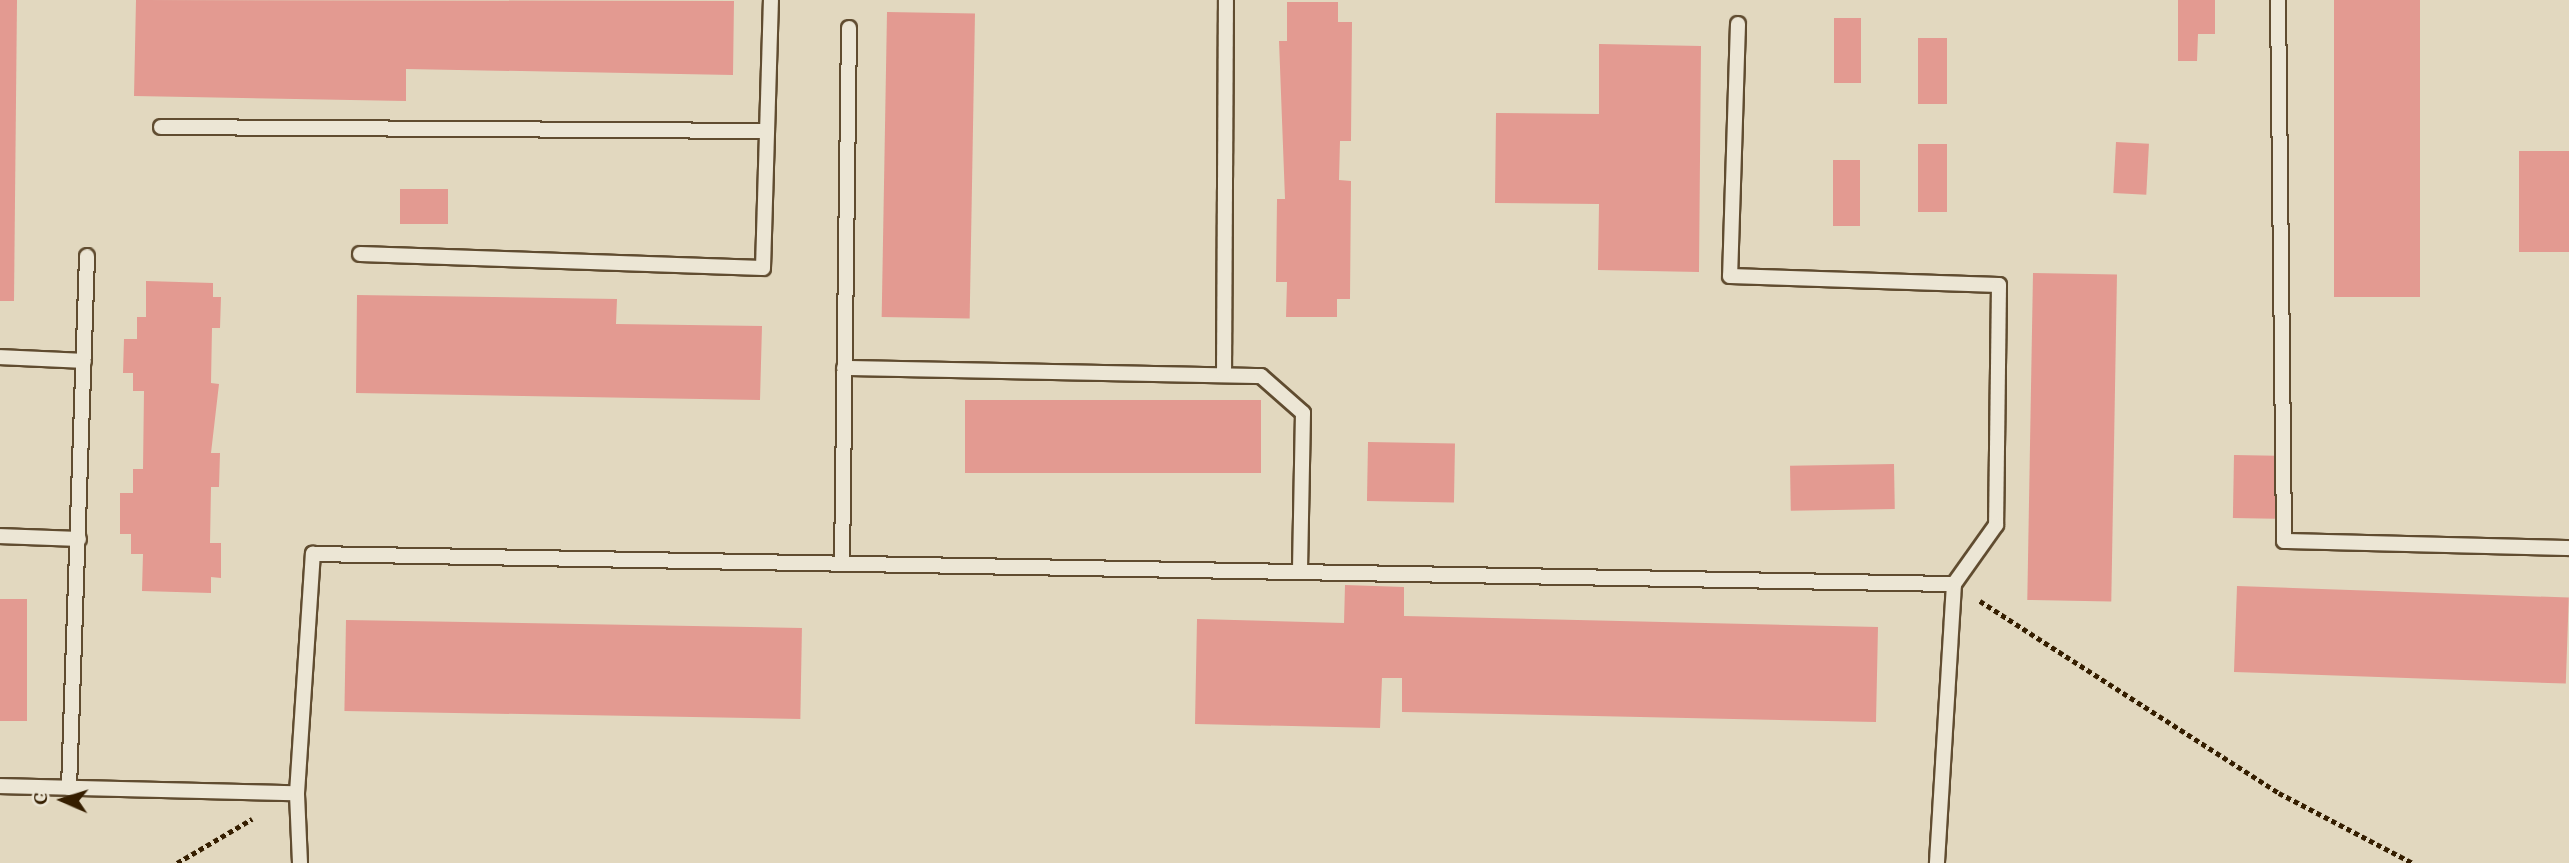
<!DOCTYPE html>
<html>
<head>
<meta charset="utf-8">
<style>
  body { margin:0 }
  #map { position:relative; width:2569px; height:863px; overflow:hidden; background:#e2d8bf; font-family:Vollkorn,serif }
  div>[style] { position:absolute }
  .building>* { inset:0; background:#e39a91; transform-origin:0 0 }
  .path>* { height:4.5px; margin-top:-2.25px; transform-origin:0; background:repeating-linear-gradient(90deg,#351e00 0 5px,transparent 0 8.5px) }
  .roads { filter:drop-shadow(2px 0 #604c30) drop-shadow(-2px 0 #604c30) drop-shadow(0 2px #604c30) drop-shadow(0 -2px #604c30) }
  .service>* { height:14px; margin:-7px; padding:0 7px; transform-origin:7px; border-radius:7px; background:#ece6d5 }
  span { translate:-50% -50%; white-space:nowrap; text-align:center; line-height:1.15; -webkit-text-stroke:7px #ece6d5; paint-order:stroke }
  .north { position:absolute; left:28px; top:765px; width:70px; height:70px; -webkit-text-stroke:5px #ece6d5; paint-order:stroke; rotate:273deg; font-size:19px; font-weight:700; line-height:28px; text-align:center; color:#351e00 }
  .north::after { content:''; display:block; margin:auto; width:24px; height:32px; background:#351e00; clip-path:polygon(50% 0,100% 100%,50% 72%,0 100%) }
</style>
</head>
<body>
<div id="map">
  <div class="building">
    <i style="clip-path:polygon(0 0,17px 0,14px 301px,0 301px)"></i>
    <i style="clip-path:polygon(136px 0,734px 1px,733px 75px,406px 69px,406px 101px,134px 96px)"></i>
    <i style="clip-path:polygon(2178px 0,2215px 0,2215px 34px,2198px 34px,2197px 61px,2178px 61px)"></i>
    <i style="left:2334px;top:0;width:86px;height:297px"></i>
    <i style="clip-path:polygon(1287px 2px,1338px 2px,1338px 22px,1352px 22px,1351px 141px,1340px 141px,1339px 180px,1351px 181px,1350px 299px,1337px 299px,1337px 317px,1286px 317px,1287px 282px,1276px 282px,1277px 199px,1285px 199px,1279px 41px,1287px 41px)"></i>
    <i style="left:887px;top:12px;width:88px;height:305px;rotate:1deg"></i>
    <i style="left:1834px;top:18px;width:27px;height:65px"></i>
    <i style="left:1918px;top:38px;width:29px;height:66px"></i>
    <i style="clip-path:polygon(1599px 44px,1701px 46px,1699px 272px,1598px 270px,1599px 204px,1495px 203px,1496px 113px,1599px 114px)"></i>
    <i style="left:2116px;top:142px;width:33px;height:51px;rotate:3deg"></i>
    <i style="left:1918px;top:144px;width:29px;height:68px"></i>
    <i style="left:2519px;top:151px;width:50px;height:101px"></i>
    <i style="left:1833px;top:160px;width:27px;height:66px"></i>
    <i style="left:400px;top:189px;width:48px;height:35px"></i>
    <i style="left:2033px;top:273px;width:84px;height:327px;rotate:1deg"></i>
    <i style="clip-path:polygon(146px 281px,213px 283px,213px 297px,221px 297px,220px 328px,212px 328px,211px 383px,219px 384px,211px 453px,220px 453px,219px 487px,211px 487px,210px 543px,221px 543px,221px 578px,211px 577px,211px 593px,142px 591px,143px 554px,131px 554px,131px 534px,120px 534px,120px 493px,133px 493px,133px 469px,143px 469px,144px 391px,133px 391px,133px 373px,123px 373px,124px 339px,137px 339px,137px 317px,146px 317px)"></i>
    <i style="clip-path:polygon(357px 295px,617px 299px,616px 324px,762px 326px,760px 400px,356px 393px)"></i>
    <i style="left:965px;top:400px;width:296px;height:73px"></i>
    <i style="left:1368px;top:442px;width:87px;height:59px;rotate:1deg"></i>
    <i style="left:2234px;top:455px;width:42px;height:63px;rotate:1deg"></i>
    <i style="left:1894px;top:464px;width:45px;height:104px;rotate:89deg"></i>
    <i style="clip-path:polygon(1345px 585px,1404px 587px,1404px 616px,1878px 627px,1876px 722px,1402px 712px,1402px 678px,1382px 678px,1380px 728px,1195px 724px,1197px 619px,1344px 623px)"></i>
    <i style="left:2237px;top:586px;width:332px;height:86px;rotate:2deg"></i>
    <i style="left:0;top:599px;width:27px;height:122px"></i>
    <i style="left:346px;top:620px;width:456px;height:91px;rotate:1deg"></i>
  </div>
  <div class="path">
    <i style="left:1980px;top:601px;width:355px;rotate:32.7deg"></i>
    <i style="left:2279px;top:793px;width:151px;rotate:27.6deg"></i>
    <i style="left:177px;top:863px;width:87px;rotate:-30.4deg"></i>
  </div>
  <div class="roads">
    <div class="service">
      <i style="left:2278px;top:0;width:541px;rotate:89.36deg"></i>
      <i style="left:2284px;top:541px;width:285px;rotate:1.4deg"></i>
      <i style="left:1738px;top:24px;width:252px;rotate:91.8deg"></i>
      <i style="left:1730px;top:276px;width:269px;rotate:1.9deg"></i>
      <i style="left:1999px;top:285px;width:240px;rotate:90.7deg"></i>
      <i style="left:1996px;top:525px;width:72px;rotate:125.4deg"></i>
      <i style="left:1954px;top:584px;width:280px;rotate:93.5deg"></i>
      <i style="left:161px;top:127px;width:606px;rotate:0.38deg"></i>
      <i style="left:360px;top:254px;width:403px;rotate:2deg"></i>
      <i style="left:763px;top:268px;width:268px;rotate:-88.3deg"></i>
      <i style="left:0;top:357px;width:84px;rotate:2.7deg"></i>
      <i style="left:844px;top:368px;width:417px;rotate:1.1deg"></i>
      <i style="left:1261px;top:376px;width:56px;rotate:41.4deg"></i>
      <i style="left:1303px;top:413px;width:158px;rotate:91.1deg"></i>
      <i style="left:1224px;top:375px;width:375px;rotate:-89.7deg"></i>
      <i style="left:0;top:536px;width:79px;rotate:2.2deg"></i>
      <i style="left:842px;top:563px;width:535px;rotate:-89.25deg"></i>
      <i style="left:0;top:786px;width:297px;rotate:1.4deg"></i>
      <i style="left:69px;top:788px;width:532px;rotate:-88.06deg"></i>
      <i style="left:300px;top:863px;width:70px;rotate:-92.5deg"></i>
      <i style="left:297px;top:793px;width:240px;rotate:-86.2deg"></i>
      <i style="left:313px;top:554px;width:1641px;rotate:1.05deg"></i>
    </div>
  </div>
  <div class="north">С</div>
</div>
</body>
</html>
